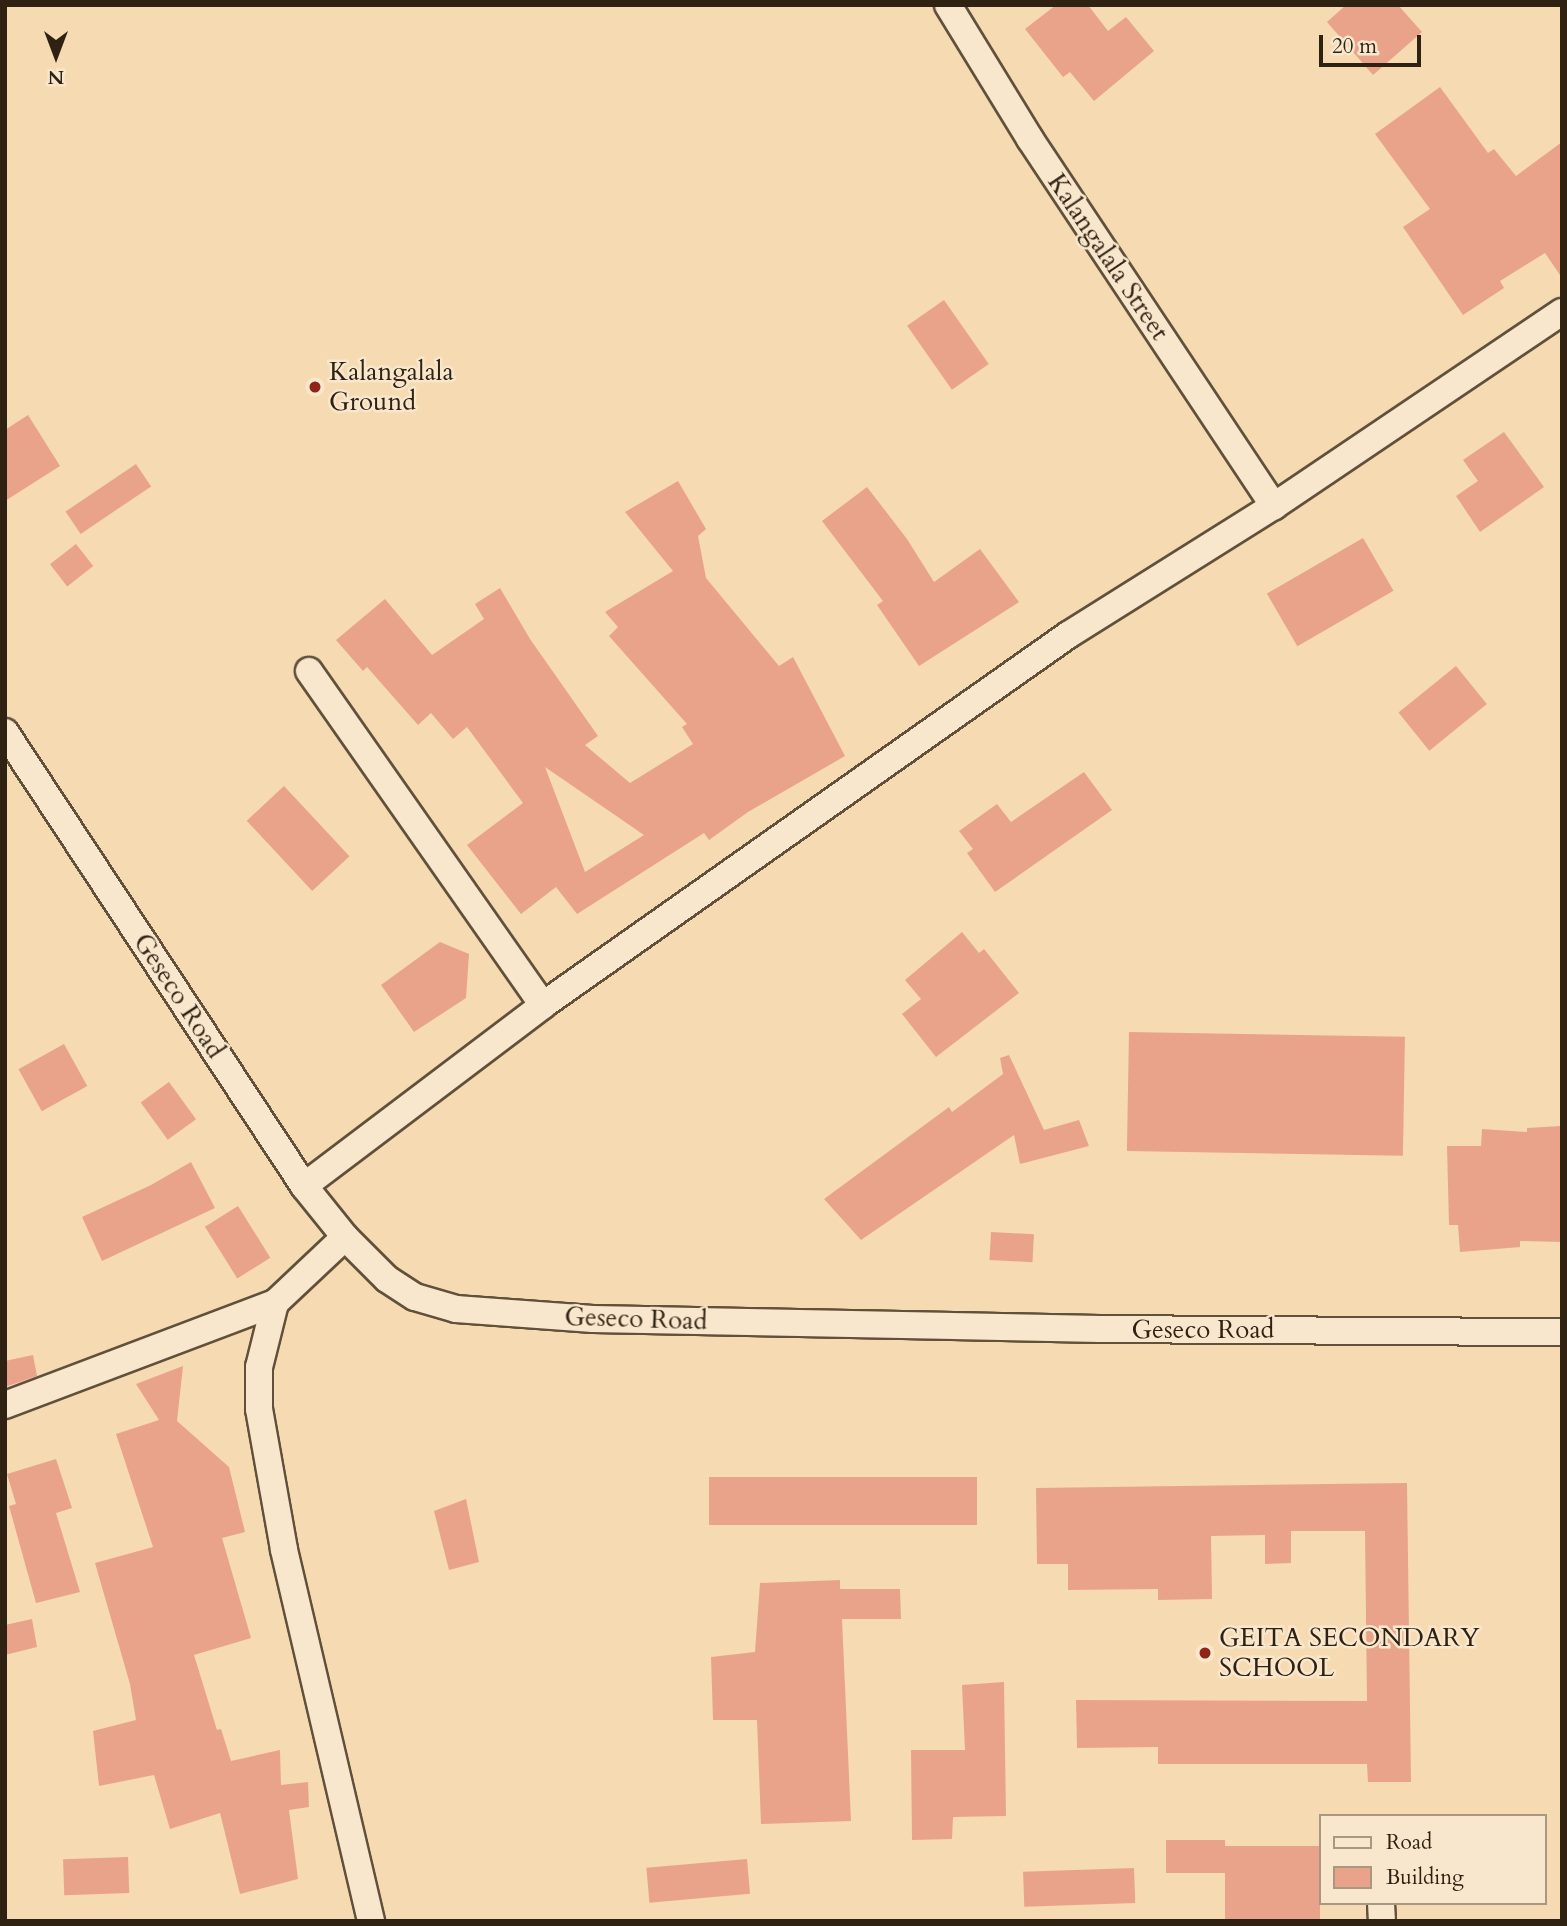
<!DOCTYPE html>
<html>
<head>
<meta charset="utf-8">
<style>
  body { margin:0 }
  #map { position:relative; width:1567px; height:1926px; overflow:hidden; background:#f5dab2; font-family:Cardo,serif }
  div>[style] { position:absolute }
  .building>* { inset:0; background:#eaa38b; transform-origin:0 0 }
  .roads { filter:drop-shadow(2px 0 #61503a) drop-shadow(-2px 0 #61503a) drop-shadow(0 2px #61503a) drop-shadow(0 -2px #61503a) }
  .street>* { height:26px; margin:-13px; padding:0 13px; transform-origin:13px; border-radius:13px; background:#f8e7cd }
  .dots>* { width:19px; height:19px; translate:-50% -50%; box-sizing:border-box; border:4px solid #f8e7cd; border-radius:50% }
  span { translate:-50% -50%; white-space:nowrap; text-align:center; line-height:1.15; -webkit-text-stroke:5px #f8e7cd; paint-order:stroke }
  .street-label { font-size:26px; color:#302212 }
  .poi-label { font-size:26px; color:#302212 }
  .left { translate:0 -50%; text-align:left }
  .frame { position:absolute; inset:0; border:7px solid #302212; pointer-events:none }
  .legend { position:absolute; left:1319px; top:1814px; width:228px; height:91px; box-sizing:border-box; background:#f8e7cd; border:2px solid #a89882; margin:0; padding:9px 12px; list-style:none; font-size:21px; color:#302212 }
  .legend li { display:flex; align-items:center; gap:14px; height:35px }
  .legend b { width:35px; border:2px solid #a89882 }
  .north { position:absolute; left:21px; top:21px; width:70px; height:70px; -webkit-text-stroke:5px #f8e7cd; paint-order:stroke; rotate:180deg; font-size:19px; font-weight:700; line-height:28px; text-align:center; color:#302212 }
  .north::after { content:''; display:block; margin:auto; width:24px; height:32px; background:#302212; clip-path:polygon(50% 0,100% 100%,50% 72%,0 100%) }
  .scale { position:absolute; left:1319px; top:35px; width:102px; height:32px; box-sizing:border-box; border:4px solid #302212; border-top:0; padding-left:9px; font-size:21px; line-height:24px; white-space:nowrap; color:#302212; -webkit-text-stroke:5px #f8e7cd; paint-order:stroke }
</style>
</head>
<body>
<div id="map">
  <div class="building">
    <i style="clip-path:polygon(1056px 5px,1088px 5px,1108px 31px,1126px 17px,1154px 51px,1094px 101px,1070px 72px,1063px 77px,1025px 29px)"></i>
    <i style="clip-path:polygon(1346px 5px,1398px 5px,1422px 32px,1373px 75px,1327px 22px)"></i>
    <i style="clip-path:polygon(1440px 87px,1488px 153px,1494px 149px,1516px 176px,1562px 142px,1562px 278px,1545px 253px,1500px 281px,1504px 288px,1463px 315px,1403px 227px,1430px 209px,1375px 134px)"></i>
    <i style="left:944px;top:300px;width:78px;height:45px;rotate:55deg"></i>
    <i style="clip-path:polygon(28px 415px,60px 466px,5px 501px,5px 430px)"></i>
    <i style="clip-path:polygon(1504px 432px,1544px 487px,1480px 532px,1456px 496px,1478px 481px,1463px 460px)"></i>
    <i style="left:136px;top:464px;width:27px;height:85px;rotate:56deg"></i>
    <i style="clip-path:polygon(evenodd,678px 481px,706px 529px,698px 536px,706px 578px,779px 666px,793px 657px,845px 756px,748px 812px,709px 840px,704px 833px,577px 914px,556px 887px,521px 914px,467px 845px,523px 803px,467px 727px,453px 739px,431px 713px,418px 725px,367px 667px,363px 671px,336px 640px,385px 599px,432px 655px,484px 619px,475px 604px,500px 588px,530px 639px,598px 736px,585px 745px,630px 783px,693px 744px,682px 727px,687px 724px,609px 636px,618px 627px,605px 612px,673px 571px,625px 512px,678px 481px,545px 767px,644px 835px,585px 872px,545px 767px)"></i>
    <i style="clip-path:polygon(867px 487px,907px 539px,934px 582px,980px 549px,1019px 602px,919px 666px,877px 605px,883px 601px,822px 521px)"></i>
    <i style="left:1363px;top:538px;width:61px;height:111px;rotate:60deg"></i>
    <i style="left:76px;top:544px;width:28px;height:33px;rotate:52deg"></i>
    <i style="left:1456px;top:666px;width:49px;height:74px;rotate:51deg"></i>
    <i style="clip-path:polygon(1084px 772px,1112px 810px,995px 892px,967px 853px,973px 849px,959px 831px,997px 804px,1011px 822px)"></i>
    <i style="left:284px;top:786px;width:96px;height:51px;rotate:47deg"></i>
    <i style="clip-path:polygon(962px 932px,979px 953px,984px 949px,1019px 993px,936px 1057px,902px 1014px,921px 999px,905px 980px)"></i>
    <i style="clip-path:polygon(440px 942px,469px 954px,466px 998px,414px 1032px,381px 985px)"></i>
    <i style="left:1129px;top:1032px;width:276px;height:119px;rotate:1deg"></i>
    <i style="left:64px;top:1044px;width:48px;height:52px;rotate:61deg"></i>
    <i style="clip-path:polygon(1009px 1055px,1044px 1130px,1079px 1120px,1089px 1146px,1020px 1164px,1014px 1135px,861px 1240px,824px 1199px,949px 1107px,952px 1112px,1003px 1074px,1000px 1058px)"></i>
    <i style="left:169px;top:1082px;width:46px;height:35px;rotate:54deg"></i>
    <i style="clip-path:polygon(1562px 1126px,1562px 1242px,1520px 1241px,1520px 1247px,1460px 1252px,1458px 1225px,1449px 1225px,1447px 1146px,1481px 1146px,1482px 1129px,1527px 1132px,1527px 1128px)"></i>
    <i style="clip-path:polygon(191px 1162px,215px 1208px,102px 1261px,82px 1217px,151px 1185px)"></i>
    <i style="left:238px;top:1206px;width:61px;height:39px;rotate:58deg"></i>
    <i style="left:991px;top:1232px;width:43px;height:28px;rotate:3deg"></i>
    <i style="clip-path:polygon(33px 1355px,37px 1376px,5px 1387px,5px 1361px)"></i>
    <i style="clip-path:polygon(183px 1366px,177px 1421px,229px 1467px,245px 1532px,222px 1538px,251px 1638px,194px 1655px,217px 1730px,221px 1729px,231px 1761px,280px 1750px,281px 1785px,308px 1782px,309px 1807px,289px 1810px,298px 1879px,240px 1894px,220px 1813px,170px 1829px,154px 1775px,99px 1786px,93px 1731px,136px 1720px,130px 1684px,95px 1563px,153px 1547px,116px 1434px,159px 1420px,136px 1384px)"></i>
    <i style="clip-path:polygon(56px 1459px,72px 1508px,56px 1513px,80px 1592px,36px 1603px,9px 1506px,16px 1504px,7px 1474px)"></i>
    <i style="left:709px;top:1477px;width:268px;height:48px"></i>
    <i style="clip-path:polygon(1407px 1483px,1411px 1782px,1368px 1782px,1367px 1764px,1158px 1764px,1158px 1747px,1077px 1748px,1076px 1700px,1367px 1701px,1365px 1531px,1291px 1531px,1291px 1563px,1265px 1564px,1265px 1535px,1211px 1536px,1212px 1599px,1158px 1600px,1158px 1589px,1068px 1590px,1068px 1564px,1037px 1564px,1036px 1488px)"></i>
    <i style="clip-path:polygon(466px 1499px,479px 1562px,449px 1570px,434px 1511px)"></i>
    <i style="clip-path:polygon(840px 1580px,840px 1589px,900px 1589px,901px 1619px,842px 1619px,851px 1821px,761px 1824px,757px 1720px,713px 1720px,711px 1657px,755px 1652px,760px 1583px)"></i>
    <i style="clip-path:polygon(32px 1619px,37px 1647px,5px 1655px,5px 1625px)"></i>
    <i style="clip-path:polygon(1004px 1682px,1006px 1816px,953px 1817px,952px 1839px,912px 1840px,911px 1750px,965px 1750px,962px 1685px)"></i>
    <i style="clip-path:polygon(1166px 1840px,1225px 1840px,1225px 1846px,1320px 1846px,1320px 1921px,1225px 1921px,1225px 1873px,1166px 1873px)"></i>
    <i style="left:128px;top:1857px;width:36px;height:65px;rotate:88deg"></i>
    <i style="left:747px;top:1859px;width:35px;height:101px;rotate:85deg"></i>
    <i style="left:1134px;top:1868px;width:35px;height:111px;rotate:88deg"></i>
  </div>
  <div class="roads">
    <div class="street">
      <i style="left:948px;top:5px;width:157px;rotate:58.5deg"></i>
      <i style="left:1030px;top:139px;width:441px;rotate:56.4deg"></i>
      <i style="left:309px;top:671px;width:408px;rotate:55deg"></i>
      <i style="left:5px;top:732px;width:544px;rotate:56.63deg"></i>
      <i style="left:304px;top:1186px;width:65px;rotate:51.2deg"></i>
      <i style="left:345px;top:1237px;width:59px;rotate:45deg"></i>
      <i style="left:387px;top:1279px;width:33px;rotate:33deg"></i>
      <i style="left:415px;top:1297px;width:43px;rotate:16.3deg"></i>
      <i style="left:456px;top:1309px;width:137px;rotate:4.2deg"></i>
      <i style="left:593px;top:1319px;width:507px;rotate:1.13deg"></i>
      <i style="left:1100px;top:1329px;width:462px;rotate:0.4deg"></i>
      <i style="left:304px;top:1186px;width:300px;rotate:-37.1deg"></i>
      <i style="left:543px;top:1005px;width:642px;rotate:-35.17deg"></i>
      <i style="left:1068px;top:635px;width:243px;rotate:-32.1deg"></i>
      <i style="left:1274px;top:506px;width:347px;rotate:-34deg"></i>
      <i style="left:345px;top:1237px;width:96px;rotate:136.7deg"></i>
      <i style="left:275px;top:1303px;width:66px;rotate:104deg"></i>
      <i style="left:259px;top:1367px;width:42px;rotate:90deg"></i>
      <i style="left:259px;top:1409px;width:143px;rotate:79.9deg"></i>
      <i style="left:284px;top:1550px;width:381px;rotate:76.8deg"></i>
      <i style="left:5px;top:1405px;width:289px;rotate:-20.7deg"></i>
      <i style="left:1381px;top:1903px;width:18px;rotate:87deg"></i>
    </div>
  </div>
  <div class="dots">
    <i style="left:315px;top:387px;background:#8f2418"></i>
    <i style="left:1205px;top:1653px;background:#8f2418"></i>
  </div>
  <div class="street-label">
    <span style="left:1108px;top:257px;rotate:56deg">Kalangalala Street</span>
    <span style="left:179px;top:996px;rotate:57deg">Geseco Road</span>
    <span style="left:636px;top:1319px;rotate:2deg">Geseco Road</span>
    <span style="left:1203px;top:1330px">Geseco Road</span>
  </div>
  <div class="poi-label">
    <span class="left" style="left:329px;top:387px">Kalangalala<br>Ground</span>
    <span class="left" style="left:1219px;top:1653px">GEITA SECONDARY<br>SCHOOL</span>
  </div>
  <div class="frame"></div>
  <ul class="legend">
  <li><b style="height:9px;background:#f8e7cd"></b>Road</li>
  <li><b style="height:19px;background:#eaa38b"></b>Building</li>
  </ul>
  <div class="north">N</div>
  <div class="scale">20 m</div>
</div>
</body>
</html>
